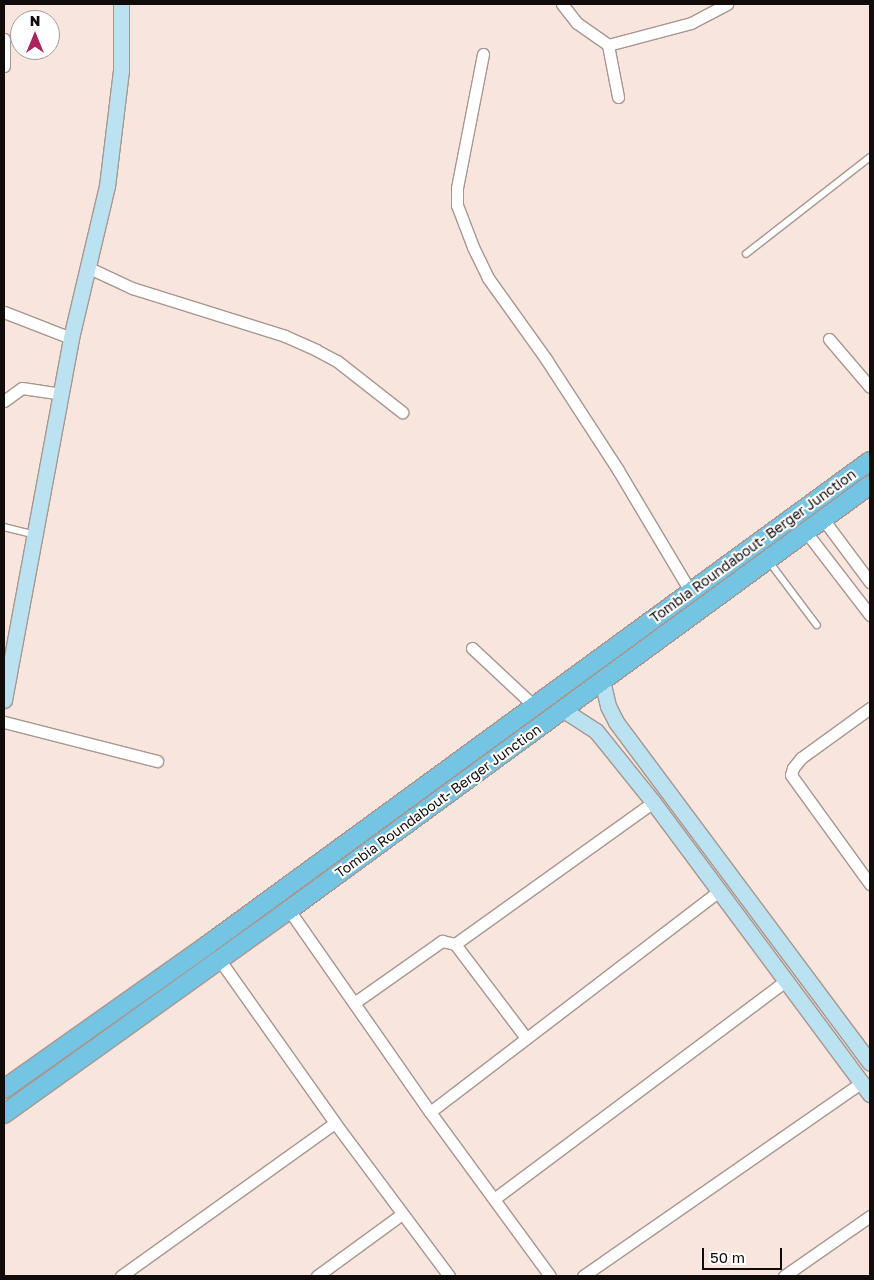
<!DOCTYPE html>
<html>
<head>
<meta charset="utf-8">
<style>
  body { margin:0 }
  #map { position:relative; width:874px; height:1280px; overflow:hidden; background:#f7e5de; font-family:"Golos Text",sans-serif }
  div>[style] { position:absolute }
  .roads { filter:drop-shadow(1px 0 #a79790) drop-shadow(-1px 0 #a79790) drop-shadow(0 1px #a79790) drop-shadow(0 -1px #a79790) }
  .lane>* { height:5.5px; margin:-2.75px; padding:0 2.75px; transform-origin:2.75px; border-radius:2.75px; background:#fff }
  .street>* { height:11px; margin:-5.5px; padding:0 5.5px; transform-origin:5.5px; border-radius:5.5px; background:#fff }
  .secondary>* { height:15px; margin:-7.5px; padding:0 7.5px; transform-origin:7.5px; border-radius:7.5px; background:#bae2f1 }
  .primary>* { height:18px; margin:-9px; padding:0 9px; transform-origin:9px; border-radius:9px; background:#74c5e3 }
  span { translate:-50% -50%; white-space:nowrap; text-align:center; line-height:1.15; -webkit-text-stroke:4px #fff; paint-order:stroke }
  .street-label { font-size:14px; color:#110b09 }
  .frame { position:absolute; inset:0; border:5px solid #110b09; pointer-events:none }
  .north { position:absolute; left:10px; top:10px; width:50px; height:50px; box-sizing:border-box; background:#fff; border:1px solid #a09d9d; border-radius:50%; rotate:0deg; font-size:14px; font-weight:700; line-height:20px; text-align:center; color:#110b09 }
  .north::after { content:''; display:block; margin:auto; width:18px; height:22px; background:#ad215d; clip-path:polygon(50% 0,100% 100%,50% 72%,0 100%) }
  .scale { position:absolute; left:702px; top:1248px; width:80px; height:22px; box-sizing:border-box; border:2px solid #110b09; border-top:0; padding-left:6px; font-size:15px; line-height:18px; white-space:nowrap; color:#110b09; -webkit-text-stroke:4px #fff; paint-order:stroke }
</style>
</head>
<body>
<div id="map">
  <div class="roads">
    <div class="lane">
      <i style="left:746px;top:254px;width:157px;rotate:-38deg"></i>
      <i style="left:4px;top:527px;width:30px;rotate:14deg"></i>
      <i style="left:769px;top:561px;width:80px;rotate:53.1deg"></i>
    </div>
    <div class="street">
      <i style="left:562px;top:4px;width:24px;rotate:52deg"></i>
      <i style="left:577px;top:23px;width:38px;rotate:35deg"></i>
      <i style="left:608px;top:45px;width:53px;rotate:79.1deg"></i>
      <i style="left:4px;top:39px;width:27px;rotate:90deg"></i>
      <i style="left:608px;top:45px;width:86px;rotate:-14.8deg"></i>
      <i style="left:691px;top:23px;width:41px;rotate:-27.8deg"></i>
      <i style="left:483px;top:54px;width:136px;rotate:101deg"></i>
      <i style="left:457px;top:188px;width:17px;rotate:90deg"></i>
      <i style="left:457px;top:205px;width:45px;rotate:69.1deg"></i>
      <i style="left:473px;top:247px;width:34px;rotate:64deg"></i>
      <i style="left:488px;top:278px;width:100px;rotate:54.4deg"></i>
      <i style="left:546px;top:359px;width:132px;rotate:57deg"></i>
      <i style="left:618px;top:470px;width:141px;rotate:59.2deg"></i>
      <i style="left:87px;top:267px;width:50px;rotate:25deg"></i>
      <i style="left:132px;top:288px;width:160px;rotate:17.4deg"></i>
      <i style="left:285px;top:336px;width:34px;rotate:24deg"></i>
      <i style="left:316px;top:350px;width:24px;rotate:28deg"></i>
      <i style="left:337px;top:361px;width:83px;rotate:38.1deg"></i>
      <i style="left:4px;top:312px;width:72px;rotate:21.2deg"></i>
      <i style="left:829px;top:339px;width:63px;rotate:49.5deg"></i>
      <i style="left:4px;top:401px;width:22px;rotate:-36deg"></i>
      <i style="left:22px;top:388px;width:40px;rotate:8.5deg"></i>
      <i style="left:823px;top:519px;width:79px;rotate:53.3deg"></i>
      <i style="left:806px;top:532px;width:105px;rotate:52.4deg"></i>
      <i style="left:472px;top:648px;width:85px;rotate:43.1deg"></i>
      <i style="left:870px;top:708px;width:85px;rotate:144.1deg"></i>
      <i style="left:801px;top:758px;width:13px;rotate:129deg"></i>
      <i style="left:793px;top:768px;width:7px;rotate:106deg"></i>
      <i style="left:791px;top:775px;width:135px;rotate:54.1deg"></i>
      <i style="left:4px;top:722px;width:158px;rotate:14.3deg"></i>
      <i style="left:289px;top:910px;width:246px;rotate:55.1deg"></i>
      <i style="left:430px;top:1112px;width:203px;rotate:53.8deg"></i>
      <i style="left:455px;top:944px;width:244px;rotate:-35.6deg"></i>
      <i style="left:219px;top:959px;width:201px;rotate:54.7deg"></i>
      <i style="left:335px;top:1123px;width:191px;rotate:53.3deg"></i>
      <i style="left:354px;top:1003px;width:108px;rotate:-35.2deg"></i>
      <i style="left:442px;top:941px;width:13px;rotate:13deg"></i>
      <i style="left:455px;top:944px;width:118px;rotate:52.9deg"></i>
      <i style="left:430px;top:1112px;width:364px;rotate:-37.4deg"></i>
      <i style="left:494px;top:1199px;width:366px;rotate:-36.8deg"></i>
      <i style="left:121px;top:1276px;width:263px;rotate:-35.6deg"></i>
      <i style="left:317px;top:1276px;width:105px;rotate:-36.1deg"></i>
      <i style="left:583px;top:1276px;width:340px;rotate:-34.8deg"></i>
      <i style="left:784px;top:1276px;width:105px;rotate:-34.9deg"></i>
    </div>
    <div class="secondary">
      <i style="left:602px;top:680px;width:27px;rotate:77deg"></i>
      <i style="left:608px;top:706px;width:18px;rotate:63deg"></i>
      <i style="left:616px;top:722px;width:425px;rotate:53.3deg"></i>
      <i style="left:4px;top:700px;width:368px;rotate:-79.5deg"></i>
      <i style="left:71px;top:338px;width:156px;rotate:-76.7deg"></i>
      <i style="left:107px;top:186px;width:116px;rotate:-83.1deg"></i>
      <i style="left:121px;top:71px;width:67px;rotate:-90deg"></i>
      <i style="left:562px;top:709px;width:40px;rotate:32.9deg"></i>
      <i style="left:596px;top:731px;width:91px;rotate:51.2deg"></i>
      <i style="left:653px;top:802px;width:364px;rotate:53.4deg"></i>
    </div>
    <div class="primary">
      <i style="left:4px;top:1089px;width:247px;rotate:-35.3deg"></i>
      <i style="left:206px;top:946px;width:822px;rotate:-36.15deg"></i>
      <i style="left:4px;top:1114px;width:350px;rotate:-35.6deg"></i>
      <i style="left:289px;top:910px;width:720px;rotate:-36.19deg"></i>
    </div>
  </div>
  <div class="street-label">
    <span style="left:753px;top:546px;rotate:-36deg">Tombia Roundabout- Berger Junction</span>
    <span style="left:438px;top:801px;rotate:-36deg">Tombia Roundabout- Berger Junction</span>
  </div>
  <div class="frame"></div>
  <div class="north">N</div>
  <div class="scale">50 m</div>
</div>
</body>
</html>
